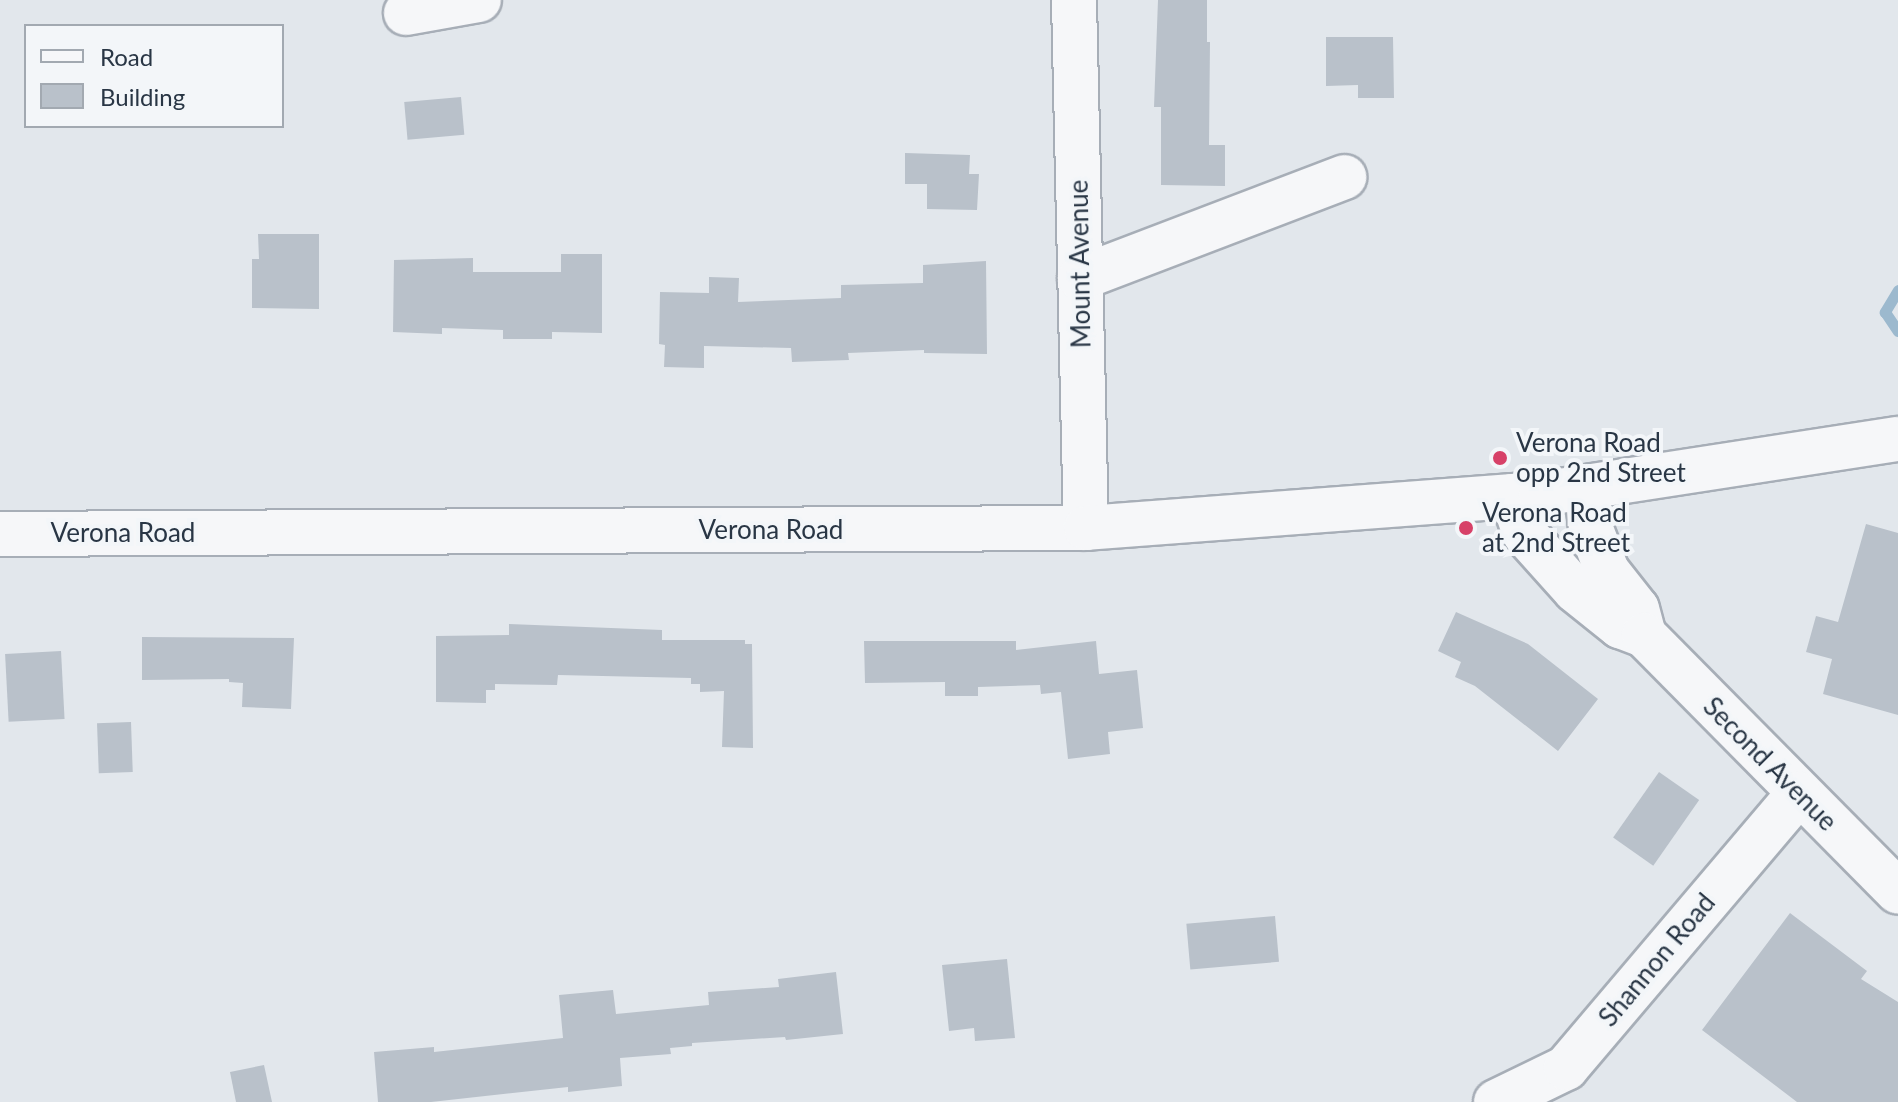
<!DOCTYPE html>
<html>
<head>
<meta charset="utf-8">
<style>
  body { margin:0 }
  #map { position:relative; width:1898px; height:1102px; overflow:hidden; background:#e2e7ec; font-family:Lato,sans-serif }
  div>[style] { position:absolute }
  .stream>* { height:11px; margin:-5.5px; padding:0 5.5px; transform-origin:5.5px; border-radius:5.5px; background:#9cb9ce }
  .building>* { inset:0; background:#b9c1ca; transform-origin:0 0 }
  .roads { filter:drop-shadow(2px 0 #a7aeb7) drop-shadow(-2px 0 #a7aeb7) drop-shadow(0 2px #a7aeb7) drop-shadow(0 -2px #a7aeb7) }
  .minor>* { height:44px; margin:-22px; padding:0 22px; transform-origin:22px; border-radius:22px; background:#f6f7f9 }
  .dots>* { width:22px; height:22px; translate:-50% -50%; box-sizing:border-box; border:4px solid #f3f6f9; border-radius:50% }
  span { translate:-50% -50%; white-space:nowrap; text-align:center; line-height:1.15; -webkit-text-stroke:8px #f3f6f9; paint-order:stroke }
  .street-label { font-size:26px; color:#293645 }
  .poi-label { font-size:26px; color:#293645 }
  .left { translate:0 -50%; text-align:left }
  .legend { position:absolute; left:24px; top:24px; width:260px; height:104px; box-sizing:border-box; background:#f3f6f9; border:2px solid #a2a9b1; margin:0; padding:10px 14px; list-style:none; font-size:24px; color:#293645 }
  .legend li { display:flex; align-items:center; gap:16px; height:40px }
  .legend b { width:40px; border:2px solid #a2a9b1 }
</style>
</head>
<body>
<div id="map">
  <div class="stream">
    <i style="left:1898px;top:290px;width:26px;rotate:121deg"></i>
    <i style="left:1885px;top:312px;width:23px;rotate:56deg"></i>
  </div>
  <div class="building">
    <i style="clip-path:polygon(1158px 0,1207px 0,1207px 42px,1210px 42px,1209px 145px,1225px 145px,1225px 186px,1161px 185px,1161px 107px,1154px 107px)"></i>
    <i style="clip-path:polygon(1326px 37px,1393px 37px,1394px 98px,1358px 98px,1358px 85px,1326px 86px)"></i>
    <i style="left:461px;top:97px;width:38px;height:57px;rotate:85deg"></i>
    <i style="clip-path:polygon(905px 153px,970px 155px,969px 174px,979px 174px,977px 210px,927px 209px,927px 184px,905px 184px)"></i>
    <i style="clip-path:polygon(258px 234px,319px 234px,319px 309px,252px 308px,252px 259px,259px 259px)"></i>
    <i style="clip-path:polygon(561px 254px,602px 254px,602px 333px,552px 332px,552px 339px,503px 339px,503px 330px,442px 328px,442px 334px,393px 332px,394px 260px,473px 258px,473px 272px,561px 272px)"></i>
    <i style="clip-path:polygon(986px 261px,987px 354px,924px 353px,924px 350px,848px 353px,849px 360px,792px 362px,791px 348px,704px 346px,704px 368px,664px 367px,665px 345px,659px 344px,660px 292px,709px 293px,709px 277px,739px 278px,738px 302px,841px 298px,841px 285px,923px 283px,923px 265px)"></i>
    <i style="clip-path:polygon(1866px 524px,1898px 533px,1898px 715px,1823px 694px,1832px 659px,1806px 652px,1816px 616px,1838px 622px)"></i>
    <i style="clip-path:polygon(1456px 612px,1528px 644px,1598px 699px,1558px 751px,1475px 686px,1455px 677px,1461px 662px,1438px 651px)"></i>
    <i style="clip-path:polygon(509px 624px,662px 630px,662px 640px,745px 640px,745px 644px,752px 644px,753px 748px,722px 747px,724px 691px,700px 692px,700px 684px,691px 684px,691px 678px,558px 675px,557px 685px,495px 684px,495px 690px,486px 690px,486px 703px,436px 702px,436px 636px,509px 635px)"></i>
    <i style="clip-path:polygon(142px 637px,294px 638px,291px 709px,242px 707px,243px 683px,229px 682px,229px 679px,142px 680px)"></i>
    <i style="clip-path:polygon(864px 641px,1016px 641px,1016px 650px,1096px 641px,1099px 674px,1137px 670px,1143px 728px,1108px 732px,1110px 754px,1068px 759px,1061px 692px,1041px 694px,1040px 685px,978px 687px,978px 696px,945px 696px,945px 682px,865px 683px)"></i>
    <i style="left:61px;top:651px;width:68px;height:56px;rotate:87deg"></i>
    <i style="left:131px;top:722px;width:50px;height:34px;rotate:88deg"></i>
    <i style="left:1659px;top:772px;width:49px;height:80px;rotate:35deg"></i>
    <i style="clip-path:polygon(1790px 913px,1867px 971px,1861px 979px,1898px 1002px,1898px 1102px,1797px 1102px,1702px 1030px)"></i>
    <i style="left:1275px;top:916px;width:46px;height:89px;rotate:85deg"></i>
    <i style="clip-path:polygon(1007px 959px,1015px 1038px,975px 1041px,974px 1028px,949px 1031px,942px 965px)"></i>
    <i style="clip-path:polygon(836px 972px,843px 1034px,786px 1040px,785px 1037px,692px 1043px,692px 1046px,670px 1048px,671px 1054px,620px 1058px,622px 1086px,568px 1092px,568px 1087px,431px 1102px,378px 1102px,374px 1052px,434px 1047px,434px 1052px,563px 1038px,559px 995px,613px 990px,616px 1014px,709px 1005px,708px 992px,779px 987px,778px 979px)"></i>
    <i style="clip-path:polygon(264px 1065px,272px 1102px,236px 1102px,230px 1072px)"></i>
  </div>
  <div class="roads">
    <div class="minor">
      <i style="left:1074px;top:0;width:528px;rotate:88.7deg"></i>
      <i style="left:406px;top:13px;width:74px;rotate:-10.1deg"></i>
      <i style="left:1080px;top:278px;width:283px;rotate:-20.9deg"></i>
      <i style="left:1587px;top:487px;width:42px;rotate:84.6deg"></i>
      <i style="left:1591px;top:529px;width:45px;rotate:69.1deg"></i>
      <i style="left:1607px;top:571px;width:48px;rotate:51.7deg"></i>
      <i style="left:1637px;top:609px;width:27px;rotate:75deg"></i>
      <i style="left:1512px;top:496px;width:40px;rotate:71.1deg"></i>
      <i style="left:1525px;top:534px;width:75px;rotate:48.2deg"></i>
      <i style="left:1575px;top:590px;width:58px;rotate:38.7deg"></i>
      <i style="left:1620px;top:626px;width:26px;rotate:21deg"></i>
      <i style="left:1644px;top:635px;width:361px;rotate:45.3deg"></i>
      <i style="left:0;top:534px;width:1086px;rotate:-0.32deg"></i>
      <i style="left:1086px;top:528px;width:456px;rotate:-4.3deg"></i>
      <i style="left:1541px;top:494px;width:361px;rotate:-8.8deg"></i>
      <i style="left:1496px;top:1102px;width:78px;rotate:-25.9deg"></i>
      <i style="left:1566px;top:1068px;width:359px;rotate:-49.7deg"></i>
    </div>
  </div>
  <div class="dots">
    <i style="left:1500px;top:458px;background:#d74168"></i>
    <i style="left:1466px;top:528px;background:#d74168"></i>
  </div>
  <div class="street-label">
    <span style="left:1080px;top:264px;rotate:-91deg">Mount Avenue</span>
    <span style="left:771px;top:530px">Verona Road</span>
    <span style="left:123px;top:533px">Verona Road</span>
    <span style="left:1770px;top:764px;rotate:45deg">Second Avenue</span>
    <span style="left:1657px;top:960px;rotate:-50deg">Shannon Road</span>
  </div>
  <div class="poi-label">
    <span class="left" style="left:1516px;top:458px">Verona Road<br>opp 2nd Street</span>
    <span class="left" style="left:1482px;top:528px">Verona Road<br>at 2nd Street</span>
  </div>
  <ul class="legend">
  <li><b style="height:10px;background:#f6f7f9"></b>Road</li>
  <li><b style="height:22px;background:#b9c1ca"></b>Building</li>
  </ul>
</div>
</body>
</html>
